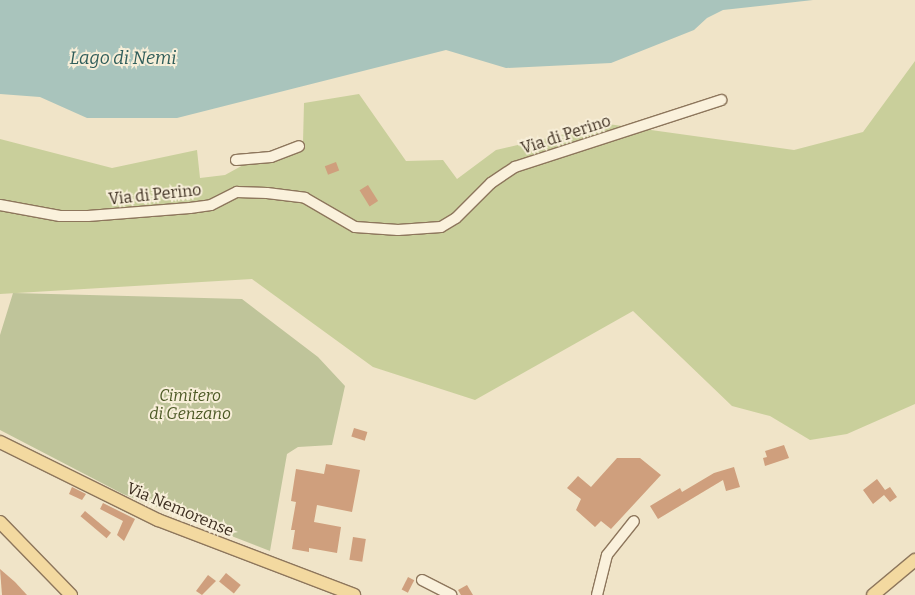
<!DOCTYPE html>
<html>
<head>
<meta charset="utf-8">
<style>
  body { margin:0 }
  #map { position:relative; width:915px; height:595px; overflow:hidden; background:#f0e4c8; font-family:Bitter,serif }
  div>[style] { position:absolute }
  .green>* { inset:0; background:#c9cf9b }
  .cemetery>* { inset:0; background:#bfc49a }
  .water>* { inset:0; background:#a9c4bc }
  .building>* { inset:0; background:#cf9f7d; transform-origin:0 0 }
  .roads { filter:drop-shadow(1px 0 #8d765c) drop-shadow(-1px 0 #8d765c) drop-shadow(0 1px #8d765c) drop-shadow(0 -1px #8d765c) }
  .minor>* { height:10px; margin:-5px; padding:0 5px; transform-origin:5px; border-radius:5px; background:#faf1dc }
  .major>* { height:12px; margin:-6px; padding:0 6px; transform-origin:6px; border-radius:6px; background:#f3d9a0 }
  span { translate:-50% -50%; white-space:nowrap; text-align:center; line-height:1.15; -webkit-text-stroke:4px #f7eed8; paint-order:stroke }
  .street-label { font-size:16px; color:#3d2e20 }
  .park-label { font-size:16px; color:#4d5a26; font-style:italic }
  .water-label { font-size:18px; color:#2f5d5a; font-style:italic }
</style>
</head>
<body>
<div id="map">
  <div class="green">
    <i style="clip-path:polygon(915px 61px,915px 404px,847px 434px,810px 440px,770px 416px,732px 406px,633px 311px,475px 400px,373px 367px,252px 279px,0 294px,0 139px,112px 168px,197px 150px,200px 178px,225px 175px,258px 157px,296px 151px,303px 142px,304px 103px,359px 94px,406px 161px,443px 160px,457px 179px,496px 150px,608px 124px,794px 150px,863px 132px)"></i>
  </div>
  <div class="cemetery">
    <i style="clip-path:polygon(13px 293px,242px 299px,318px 357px,345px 386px,332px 445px,298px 447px,287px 454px,270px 551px,123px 494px,0 430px,0 335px)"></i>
  </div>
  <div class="water">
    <i style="clip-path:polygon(0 0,813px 0,723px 10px,707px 18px,694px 30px,611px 63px,506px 68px,446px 50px,177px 118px,87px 118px,40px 97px,0 94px)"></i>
  </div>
  <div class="building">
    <i style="left:336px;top:162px;width:9px;height:12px;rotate:69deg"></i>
    <i style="left:368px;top:185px;width:19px;height:10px;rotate:58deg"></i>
    <i style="left:354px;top:428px;width:14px;height:9px;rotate:17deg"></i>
    <i style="clip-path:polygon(784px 445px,789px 458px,765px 466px,763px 458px,767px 457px,765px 451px)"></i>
    <i style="clip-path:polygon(617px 458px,640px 458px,661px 475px,611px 529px,601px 521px,595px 527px,576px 510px,581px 499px,567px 488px,578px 476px,591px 487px)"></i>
    <i style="clip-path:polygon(326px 464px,360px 470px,352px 512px,317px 505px,314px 522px,341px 527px,337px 553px,309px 548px,309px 552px,292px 549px,295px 530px,291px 530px,296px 502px,291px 501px,296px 469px,324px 474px)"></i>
    <i style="clip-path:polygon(734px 467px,740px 487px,726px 491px,723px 480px,658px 519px,650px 506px,680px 488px,682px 492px,714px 473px)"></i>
    <i style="clip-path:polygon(877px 479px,885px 490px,890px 487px,897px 497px,890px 502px,884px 495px,873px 504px,863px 490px)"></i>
    <i style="clip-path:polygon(72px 487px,86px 494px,82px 500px,69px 494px)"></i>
    <i style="clip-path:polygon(103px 503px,135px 519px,124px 541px,117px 535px,123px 521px,100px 509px)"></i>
    <i style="left:85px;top:511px;width:34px;height:7px;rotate:40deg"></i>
    <i style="left:353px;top:537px;width:13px;height:23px;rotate:9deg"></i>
    <i style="clip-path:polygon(0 569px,15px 582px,27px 595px,2px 595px)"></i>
    <i style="left:226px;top:573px;width:19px;height:11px;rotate:39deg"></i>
    <i style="clip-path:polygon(208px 575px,216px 581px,202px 595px,196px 591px)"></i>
    <i style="left:408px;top:577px;width:7px;height:14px;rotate:27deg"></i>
    <i style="clip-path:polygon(467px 585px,473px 595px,461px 595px,458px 590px)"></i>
  </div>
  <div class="roads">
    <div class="minor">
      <i style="left:236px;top:160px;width:35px;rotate:-5deg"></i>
      <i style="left:271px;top:157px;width:30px;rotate:-21deg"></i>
      <i style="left:0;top:205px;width:61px;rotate:10.4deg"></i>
      <i style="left:60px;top:216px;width:28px"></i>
      <i style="left:88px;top:216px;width:102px;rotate:-4.5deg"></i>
      <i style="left:190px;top:208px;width:21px;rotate:-8deg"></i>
      <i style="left:211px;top:205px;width:29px;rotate:-27deg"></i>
      <i style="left:237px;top:192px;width:30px;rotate:2deg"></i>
      <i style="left:267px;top:193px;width:38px;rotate:7deg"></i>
      <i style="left:305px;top:198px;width:58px;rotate:30.1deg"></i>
      <i style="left:355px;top:227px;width:43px;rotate:4deg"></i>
      <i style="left:398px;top:230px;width:43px;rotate:-4deg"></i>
      <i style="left:441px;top:227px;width:17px;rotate:-31deg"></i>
      <i style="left:456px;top:218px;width:49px;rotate:-45deg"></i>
      <i style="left:491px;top:183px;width:29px;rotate:-34deg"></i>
      <i style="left:515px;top:167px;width:217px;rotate:-18deg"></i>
      <i style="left:422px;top:580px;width:33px;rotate:27deg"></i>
      <i style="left:597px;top:595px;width:41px;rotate:-76deg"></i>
      <i style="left:607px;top:555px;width:43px;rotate:-51.5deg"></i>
    </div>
    <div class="major">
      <i style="left:0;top:442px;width:176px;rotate:26.3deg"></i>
      <i style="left:158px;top:520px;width:210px;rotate:20.9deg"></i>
      <i style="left:0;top:522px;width:102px;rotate:45.8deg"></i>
      <i style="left:873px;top:595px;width:55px;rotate:-39.8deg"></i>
    </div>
  </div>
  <div class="street-label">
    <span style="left:566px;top:135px;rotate:-18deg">Via di Perino</span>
    <span style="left:155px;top:195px;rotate:-6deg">Via di Perino</span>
    <span style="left:180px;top:510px;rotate:23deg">Via Nemorense</span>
  </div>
  <div class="park-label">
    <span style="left:190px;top:405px">Cimitero<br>di Genzano</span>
  </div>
  <div class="water-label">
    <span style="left:123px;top:58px">Lago di Nemi</span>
  </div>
</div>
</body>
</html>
